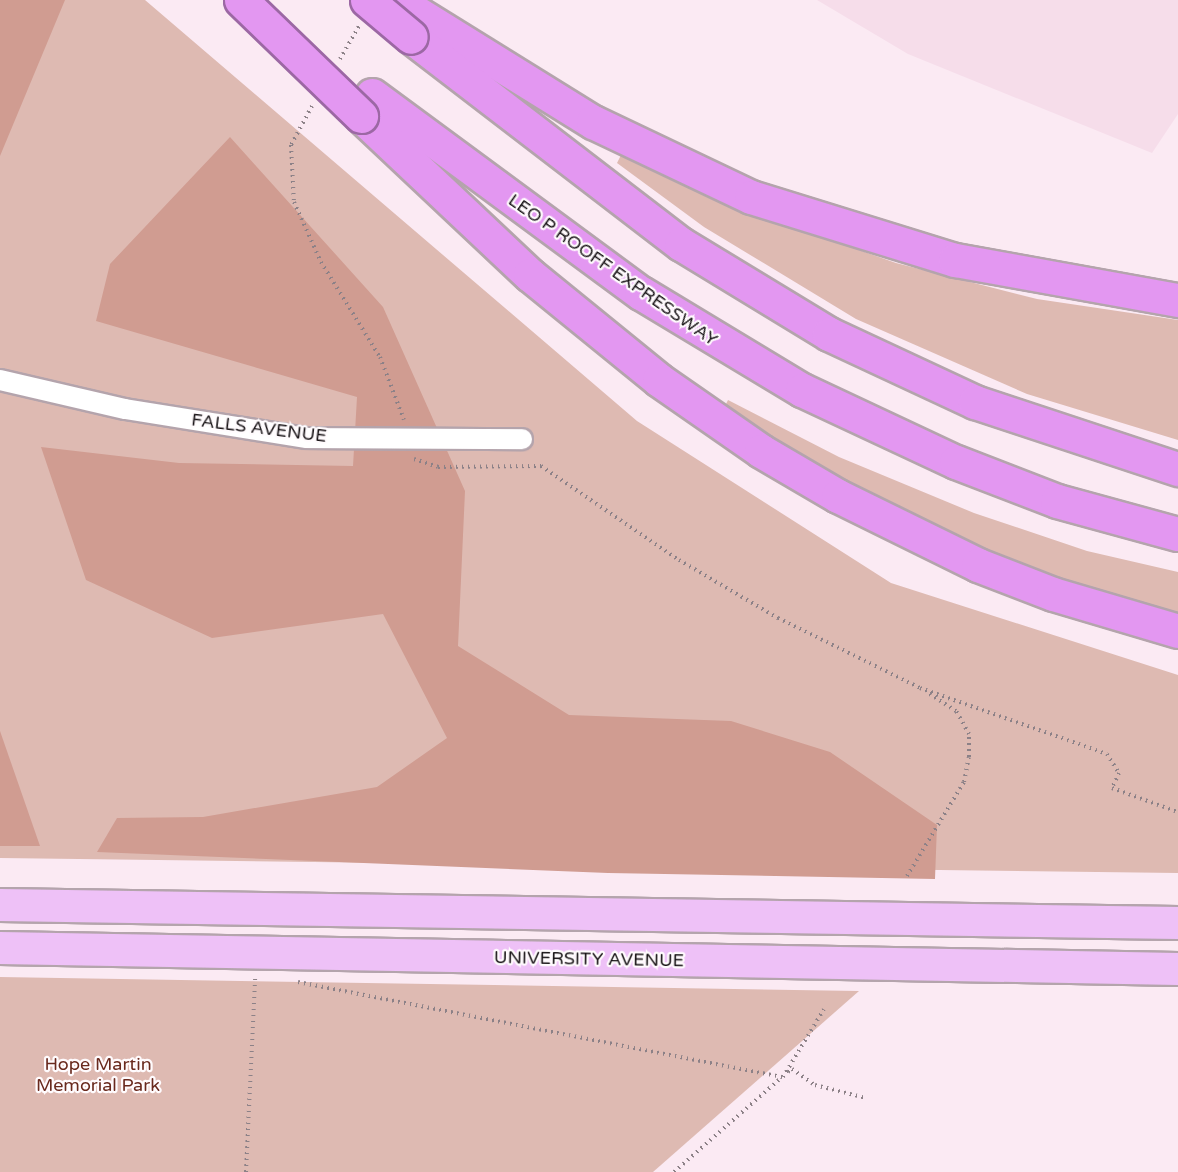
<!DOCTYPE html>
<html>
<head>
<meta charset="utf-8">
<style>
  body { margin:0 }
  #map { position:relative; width:1178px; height:1172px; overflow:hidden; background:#fbeaf3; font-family:"Varela Round",sans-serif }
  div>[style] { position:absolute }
  .built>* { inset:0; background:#f6ddea }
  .green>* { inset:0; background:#debab2 }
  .forest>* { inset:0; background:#d09c91 }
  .path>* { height:4px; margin-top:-2px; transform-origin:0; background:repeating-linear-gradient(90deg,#8c8187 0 1.5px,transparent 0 6px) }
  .roads { filter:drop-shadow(2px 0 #b4a4ac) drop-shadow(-2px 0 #b4a4ac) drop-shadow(0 2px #b4a4ac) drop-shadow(0 -2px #b4a4ac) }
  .minor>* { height:20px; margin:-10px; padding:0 10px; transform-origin:10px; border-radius:10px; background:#fff }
  .primary>* { height:32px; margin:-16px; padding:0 16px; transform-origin:16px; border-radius:16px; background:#eec1f7 }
  .motorway>* { height:33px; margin:-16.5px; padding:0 16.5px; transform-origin:16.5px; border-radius:16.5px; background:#e397f1 }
  .bridges { filter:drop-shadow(2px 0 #9c68a4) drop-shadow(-2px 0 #9c68a4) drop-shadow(0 2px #9c68a4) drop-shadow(0 -2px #9c68a4) }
  .motorway-bridge>* { height:33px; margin:-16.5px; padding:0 16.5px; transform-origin:16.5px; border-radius:16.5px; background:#e397f1 }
  span { translate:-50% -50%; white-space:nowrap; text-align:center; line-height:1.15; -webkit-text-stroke:4.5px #fffbfd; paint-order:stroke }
  .street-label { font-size:18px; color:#171215 }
  .park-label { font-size:18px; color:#69291d }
</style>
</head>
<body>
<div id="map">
  <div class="built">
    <i style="clip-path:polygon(817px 0,1178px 0,1178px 114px,1152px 153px,908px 54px)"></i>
  </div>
  <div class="green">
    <i style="clip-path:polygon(0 0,145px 0,637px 421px,891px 583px,1178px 675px,1178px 873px,0 858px)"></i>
    <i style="clip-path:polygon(622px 153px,731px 205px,896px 263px,1037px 299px,1178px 320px,1178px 440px,1027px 394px,856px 319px,704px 227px,617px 163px)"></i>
    <i style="clip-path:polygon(728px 400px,839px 457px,974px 513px,1087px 551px,1178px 572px,1178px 621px,976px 550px,802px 463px,724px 408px)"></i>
    <i style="clip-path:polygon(0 977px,859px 991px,653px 1172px,0 1172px)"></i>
  </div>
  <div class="forest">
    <i style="clip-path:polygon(0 0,65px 0,0 156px)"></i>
    <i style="clip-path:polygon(230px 137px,383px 307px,465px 491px,458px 646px,569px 715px,731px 721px,830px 752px,937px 825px,935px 879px,608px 873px,97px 852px,117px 818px,203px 817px,377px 787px,447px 738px,383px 614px,212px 638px,86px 580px,41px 447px,179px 463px,353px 466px,357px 397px,96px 321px,110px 264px)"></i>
    <i style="clip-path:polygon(0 731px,40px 846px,0 846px)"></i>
  </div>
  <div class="path">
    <i style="left:340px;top:59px;width:38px;rotate:-60deg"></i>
    <i style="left:312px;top:106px;width:44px;rotate:118.3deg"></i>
    <i style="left:291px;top:145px;width:57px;rotate:87deg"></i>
    <i style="left:294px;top:202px;width:66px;rotate:65.8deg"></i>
    <i style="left:321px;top:262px;width:112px;rotate:58.2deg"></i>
    <i style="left:380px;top:357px;width:67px;rotate:69.1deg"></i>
    <i style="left:414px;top:459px;width:25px;rotate:18deg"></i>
    <i style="left:438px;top:467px;width:103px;rotate:-0.6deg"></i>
    <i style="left:541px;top:466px;width:167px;rotate:34.3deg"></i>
    <i style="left:679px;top:560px;width:115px;rotate:30.4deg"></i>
    <i style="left:778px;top:618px;width:158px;rotate:26.2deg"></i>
    <i style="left:920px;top:688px;width:198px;rotate:19.4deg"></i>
    <i style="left:1107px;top:754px;width:22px;rotate:58deg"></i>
    <i style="left:1119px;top:773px;width:17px;rotate:115deg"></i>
    <i style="left:1112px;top:788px;width:70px;rotate:20deg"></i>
    <i style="left:907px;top:876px;width:110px;rotate:-58.8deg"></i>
    <i style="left:964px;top:782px;width:25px;rotate:-79deg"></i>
    <i style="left:969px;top:757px;width:23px;rotate:-90deg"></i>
    <i style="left:969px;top:734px;width:26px;rotate:-119deg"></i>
    <i style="left:956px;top:711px;width:33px;rotate:-147deg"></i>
    <i style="left:298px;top:982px;width:494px;rotate:11.1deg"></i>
    <i style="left:783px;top:1077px;width:79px;rotate:-58.9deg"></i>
    <i style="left:788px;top:1072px;width:5px;rotate:-37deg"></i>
    <i style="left:792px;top:1069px;width:28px;rotate:35deg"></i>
    <i style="left:815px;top:1085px;width:53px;rotate:14.3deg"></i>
    <i style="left:246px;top:1172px;width:194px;rotate:-87.3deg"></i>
    <i style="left:674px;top:1172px;width:144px;rotate:-41.3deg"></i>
  </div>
  <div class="roads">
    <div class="minor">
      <i style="left:0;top:380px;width:128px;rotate:13.1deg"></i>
      <i style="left:125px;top:409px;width:184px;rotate:9.1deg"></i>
      <i style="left:307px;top:438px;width:215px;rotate:0.3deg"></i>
    </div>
    <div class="primary">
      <i style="left:0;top:905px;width:1178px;rotate:0.88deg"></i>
      <i style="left:0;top:948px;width:1178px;rotate:1.02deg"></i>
    </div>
    <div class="motorway">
      <i style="left:396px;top:0;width:232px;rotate:31.8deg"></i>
      <i style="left:593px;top:122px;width:175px;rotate:25.4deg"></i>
      <i style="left:751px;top:197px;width:214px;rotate:17.2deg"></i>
      <i style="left:955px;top:260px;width:227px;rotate:10.2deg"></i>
      <i style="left:411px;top:37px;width:340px;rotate:37.5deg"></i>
      <i style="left:681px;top:244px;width:173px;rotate:31.3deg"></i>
      <i style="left:829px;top:334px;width:161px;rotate:25deg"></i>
      <i style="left:975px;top:402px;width:214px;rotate:18.3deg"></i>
      <i style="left:372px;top:95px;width:334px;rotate:36.4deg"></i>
      <i style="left:641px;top:293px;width:188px;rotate:31.1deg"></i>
      <i style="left:802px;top:390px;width:170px;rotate:25.1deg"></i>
      <i style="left:956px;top:462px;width:108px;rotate:21.1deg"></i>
      <i style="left:1057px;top:501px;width:125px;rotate:15.3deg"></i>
      <i style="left:361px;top:116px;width:232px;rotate:43.3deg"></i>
      <i style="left:530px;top:275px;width:166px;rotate:39.1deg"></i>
      <i style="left:659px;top:380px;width:124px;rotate:34.8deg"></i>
      <i style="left:761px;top:451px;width:89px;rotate:30.3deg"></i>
      <i style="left:838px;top:496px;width:156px;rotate:26.2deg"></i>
      <i style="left:978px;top:565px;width:80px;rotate:21.1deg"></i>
      <i style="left:1053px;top:594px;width:130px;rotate:16.5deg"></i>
    </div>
  </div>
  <div class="bridges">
    <div class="motorway-bridge">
      <i style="left:241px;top:0;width:167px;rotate:44deg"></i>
      <i style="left:367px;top:0;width:57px;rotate:40.1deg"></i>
    </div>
  </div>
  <div class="street-label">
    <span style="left:613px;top:270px;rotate:35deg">LEO P ROOFF EXPRESSWAY</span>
    <span style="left:259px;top:428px;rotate:7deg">FALLS AVENUE</span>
    <span style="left:589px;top:959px;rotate:1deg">UNIVERSITY AVENUE</span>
  </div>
  <div class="park-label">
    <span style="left:98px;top:1075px">Hope Martin<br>Memorial Park</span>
  </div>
</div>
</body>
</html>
